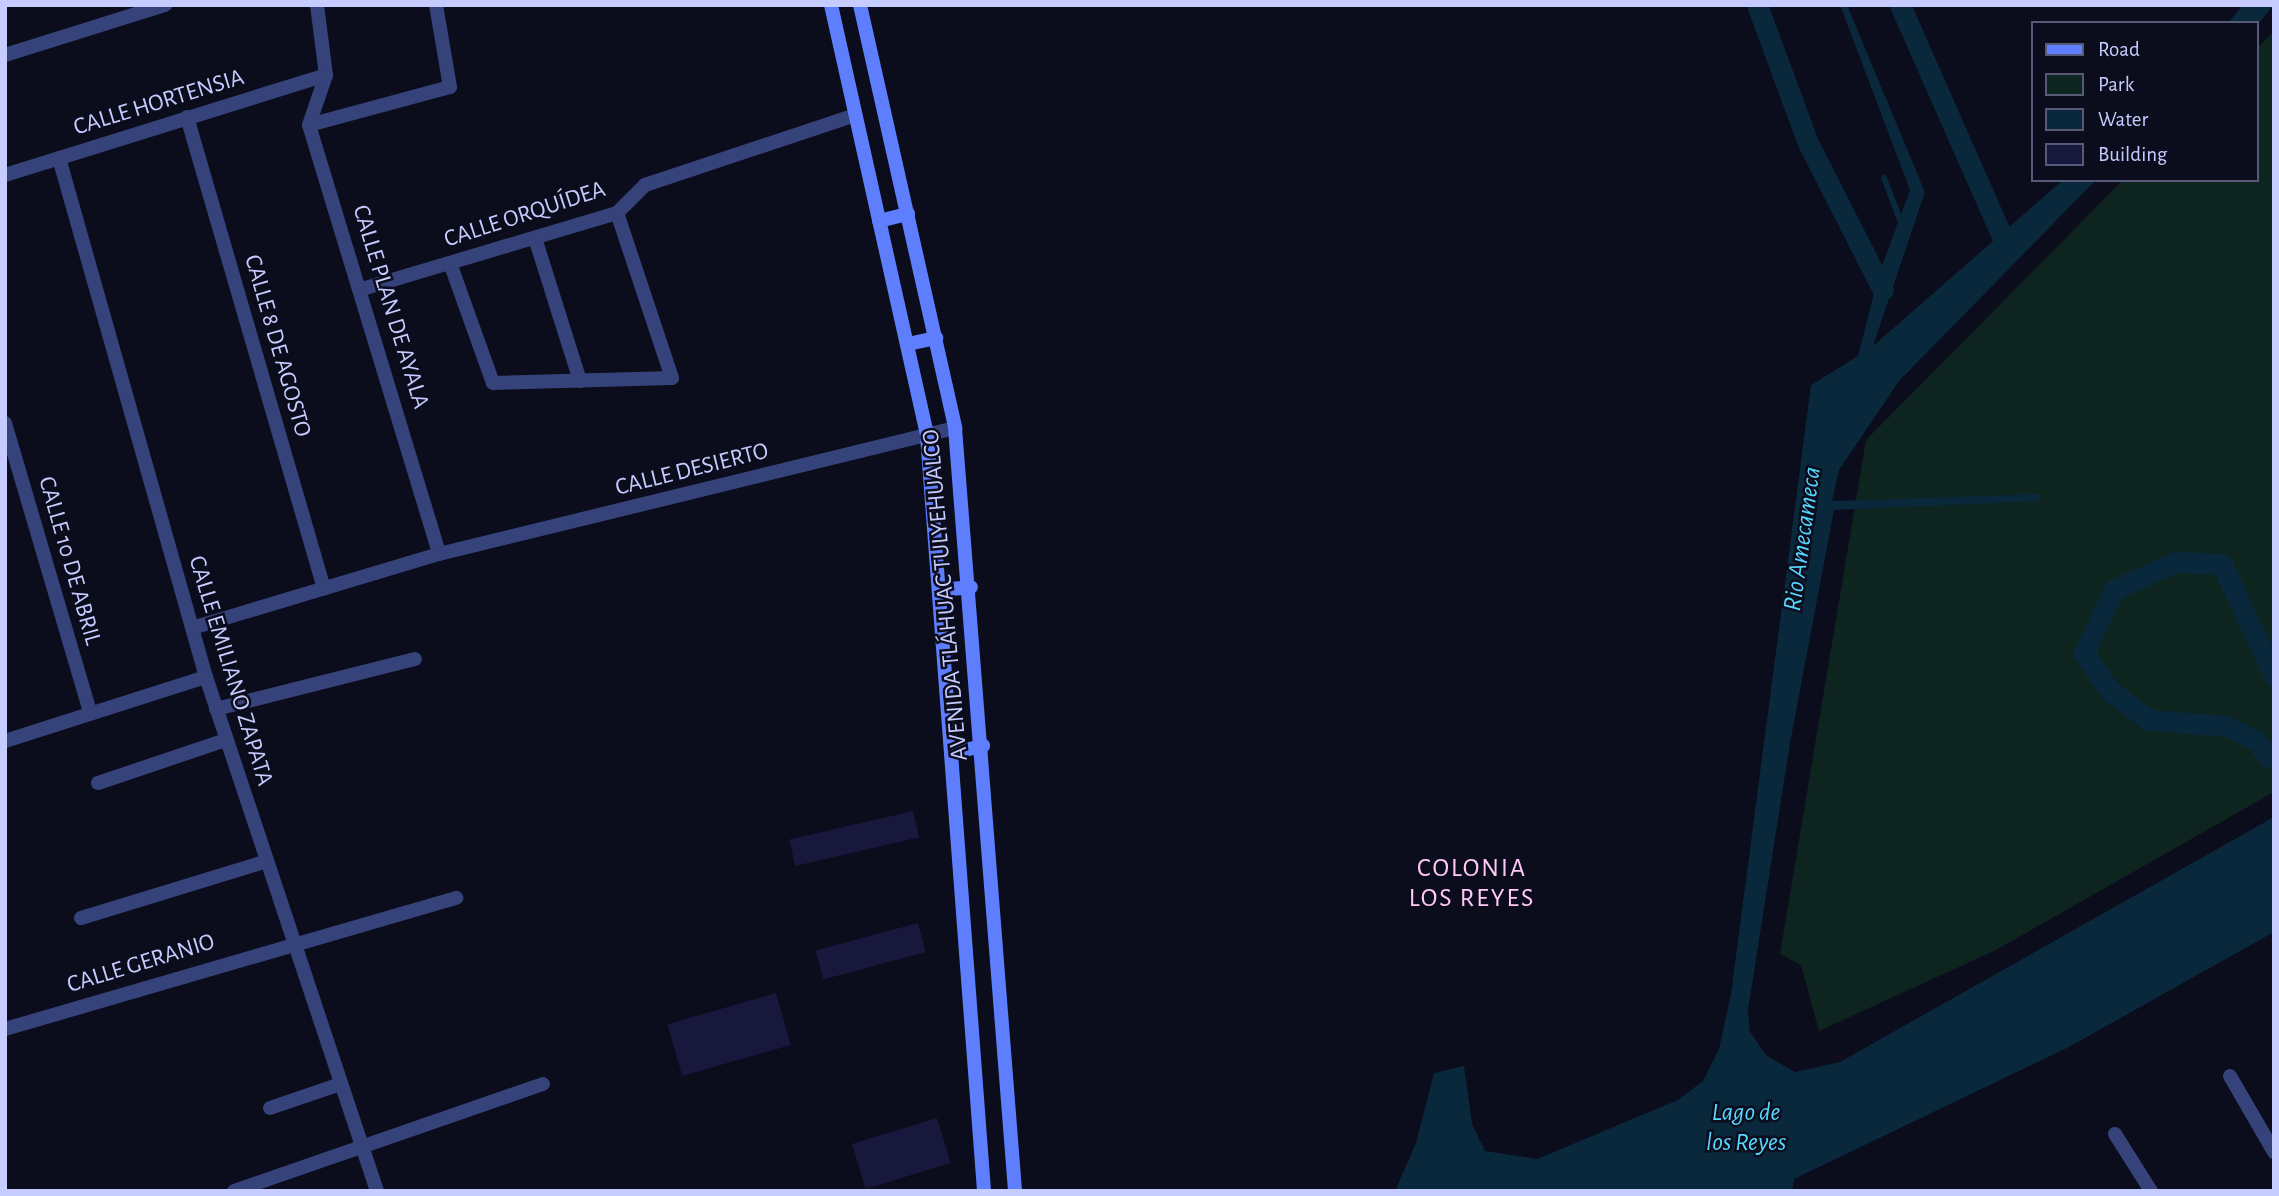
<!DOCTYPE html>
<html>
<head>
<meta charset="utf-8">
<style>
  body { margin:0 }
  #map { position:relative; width:2279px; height:1196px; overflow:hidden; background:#0b0c1c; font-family:"Alegreya Sans",sans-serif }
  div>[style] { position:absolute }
  .green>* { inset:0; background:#0e251f }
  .water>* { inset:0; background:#0a283b }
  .stream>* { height:6px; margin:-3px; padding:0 3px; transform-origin:3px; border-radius:3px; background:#0a283b }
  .canal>* { height:21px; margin:-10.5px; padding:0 10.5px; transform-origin:10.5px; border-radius:10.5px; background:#0a283b }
  .building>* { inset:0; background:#17183c; transform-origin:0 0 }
  .minor>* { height:14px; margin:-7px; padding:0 7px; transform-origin:7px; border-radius:7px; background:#36437b }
  .secondary>* { height:14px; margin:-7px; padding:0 7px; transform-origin:7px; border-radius:7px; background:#5e7efe }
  span { translate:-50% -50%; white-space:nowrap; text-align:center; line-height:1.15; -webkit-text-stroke:5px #0b0c1c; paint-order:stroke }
  .street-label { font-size:24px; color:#c6ccff }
  .water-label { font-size:26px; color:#55d6fe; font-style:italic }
  .neighbourhood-label { font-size:26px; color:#ffc8f7; letter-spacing:2px }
  .frame { position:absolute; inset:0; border:7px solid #c6ccff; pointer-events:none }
  .legend { position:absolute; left:2031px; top:21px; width:228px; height:161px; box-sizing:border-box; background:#0b0c1c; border:2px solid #565977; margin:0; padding:9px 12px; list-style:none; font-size:21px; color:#c6ccff }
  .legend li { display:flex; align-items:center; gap:14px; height:35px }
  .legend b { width:35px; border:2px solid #565977 }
</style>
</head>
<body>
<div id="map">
  <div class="green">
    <i style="clip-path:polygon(2274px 31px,2274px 792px,1996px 950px,1819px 1031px,1801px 965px,1780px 954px,1866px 440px,2123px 180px,2256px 180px,2256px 49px)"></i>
  </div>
  <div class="water">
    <i style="clip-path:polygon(1840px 5px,1847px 5px,1925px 192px,1873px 346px,2063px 180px,2096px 180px,1899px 381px,1839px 470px,1832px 501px,2040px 494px,2040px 501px,1834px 510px,1790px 743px,1748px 1010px,1750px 1032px,1767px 1056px,1795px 1072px,1840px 1062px,2274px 817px,2274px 932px,2067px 1048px,1794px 1179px,1792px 1191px,1395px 1191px,1416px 1143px,1434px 1073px,1464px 1066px,1472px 1124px,1485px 1151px,1537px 1159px,1678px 1100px,1703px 1081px,1719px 1049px,1731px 994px,1811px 385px,1858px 356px,1879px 274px,1910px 190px)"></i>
    <i style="clip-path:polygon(2243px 5px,2273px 5px,2260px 22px,2228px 23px)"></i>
  </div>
  <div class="stream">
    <i style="left:1884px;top:178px;width:50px;rotate:69deg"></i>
  </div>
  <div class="canal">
    <i style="left:1757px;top:5px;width:147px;rotate:69.7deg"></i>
    <i style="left:1808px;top:143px;width:165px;rotate:63deg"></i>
    <i style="left:1900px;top:5px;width:266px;rotate:66.2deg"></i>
    <i style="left:2268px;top:757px;width:19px;rotate:-125deg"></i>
    <i style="left:2257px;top:741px;width:34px;rotate:-154deg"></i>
    <i style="left:2226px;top:726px;width:77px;rotate:-175.5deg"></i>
    <i style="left:2149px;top:720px;width:49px;rotate:-143.4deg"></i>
    <i style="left:2110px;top:691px;width:46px;rotate:-124.4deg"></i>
    <i style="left:2084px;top:653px;width:70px;rotate:-64.5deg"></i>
    <i style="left:2114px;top:590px;width:67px;rotate:-24.7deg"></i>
    <i style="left:2175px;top:562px;width:47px;rotate:2.4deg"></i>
    <i style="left:2222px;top:564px;width:123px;rotate:65.1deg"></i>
  </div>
  <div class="building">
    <i style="left:913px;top:811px;width:27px;height:127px;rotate:77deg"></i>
    <i style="left:918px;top:923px;width:30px;height:106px;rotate:75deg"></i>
    <i style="left:776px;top:993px;width:54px;height:113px;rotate:74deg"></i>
    <i style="left:937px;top:1118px;width:47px;height:89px;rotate:73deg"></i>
  </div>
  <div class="minor">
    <i style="left:317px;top:5px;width:71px;rotate:82.7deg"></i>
    <i style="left:326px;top:75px;width:53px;rotate:108.8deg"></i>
    <i style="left:309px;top:125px;width:448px;rotate:73.1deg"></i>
    <i style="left:5px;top:55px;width:168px;rotate:-17.4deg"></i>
    <i style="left:187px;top:117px;width:491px;rotate:73.8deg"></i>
    <i style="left:309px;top:125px;width:146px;rotate:-15.1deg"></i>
    <i style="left:450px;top:87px;width:83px;rotate:-99.7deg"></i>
    <i style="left:59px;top:158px;width:539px;rotate:74.19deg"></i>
    <i style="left:206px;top:677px;width:542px;rotate:71.6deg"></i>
    <i style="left:5px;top:175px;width:336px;rotate:-17.3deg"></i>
    <i style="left:535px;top:238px;width:150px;rotate:72.5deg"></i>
    <i style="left:450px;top:263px;width:127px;rotate:70.3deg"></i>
    <i style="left:493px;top:383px;width:179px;rotate:-1.6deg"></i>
    <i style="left:672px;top:378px;width:174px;rotate:-108.4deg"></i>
    <i style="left:362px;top:289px;width:266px;rotate:-16.6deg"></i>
    <i style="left:617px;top:213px;width:40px;rotate:-45deg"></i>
    <i style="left:645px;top:185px;width:219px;rotate:-18.4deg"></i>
    <i style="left:5px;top:423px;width:301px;rotate:73.6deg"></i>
    <i style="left:192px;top:628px;width:258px;rotate:-16.7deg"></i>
    <i style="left:439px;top:554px;width:531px;rotate:-13.72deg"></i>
    <i style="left:216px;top:709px;width:205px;rotate:-14.1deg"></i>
    <i style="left:5px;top:741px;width:211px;rotate:-17.7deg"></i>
    <i style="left:98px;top:783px;width:135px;rotate:-18.6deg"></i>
    <i style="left:81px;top:918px;width:191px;rotate:-17deg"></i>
    <i style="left:5px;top:1029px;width:470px;rotate:-16.2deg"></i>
    <i style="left:2230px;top:1076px;width:88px;rotate:59.9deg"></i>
    <i style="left:270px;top:1108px;width:74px;rotate:-18.9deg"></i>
    <i style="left:2115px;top:1134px;width:67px;rotate:57.7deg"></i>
    <i style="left:234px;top:1191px;width:327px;rotate:-19.1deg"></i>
  </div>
  <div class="secondary">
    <i style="left:831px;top:5px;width:442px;rotate:77.4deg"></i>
    <i style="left:927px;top:436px;width:757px;rotate:85.68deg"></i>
    <i style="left:860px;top:5px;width:434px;rotate:77.3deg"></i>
    <i style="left:955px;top:428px;width:765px;rotate:85.5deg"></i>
    <i style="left:879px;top:221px;width:30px;rotate:-14deg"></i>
    <i style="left:908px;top:344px;width:29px;rotate:-12deg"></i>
    <i style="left:939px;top:590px;width:32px;rotate:-5deg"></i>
    <i style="left:952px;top:753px;width:32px;rotate:-13deg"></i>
  </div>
  <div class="street-label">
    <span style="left:159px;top:103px;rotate:-17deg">CALLE HORTENSIA</span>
    <span style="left:525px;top:215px;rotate:-18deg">CALLE ORQUÍDEA</span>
    <span style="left:390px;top:307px;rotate:73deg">CALLE PLAN DE AYALA</span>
    <span style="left:277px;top:346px;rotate:74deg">CALLE 8 DE AGOSTO</span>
    <span style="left:692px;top:470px;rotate:-14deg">CALLE DESIERTO</span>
    <span style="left:69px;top:561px;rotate:74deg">CALLE 10 DE ABRIL</span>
    <span style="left:946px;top:595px;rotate:-95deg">AVENIDA TLÁHUAC TULYEHUALCO</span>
    <span style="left:230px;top:671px;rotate:73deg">CALLE EMILIANO ZAPATA</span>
    <span style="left:141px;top:964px;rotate:-17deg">CALLE GERANIO</span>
  </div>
  <div class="water-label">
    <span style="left:1803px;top:539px;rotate:-82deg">Rio Amecameca</span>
    <span style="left:1746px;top:1128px">Lago de<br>los Reyes</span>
  </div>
  <div class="neighbourhood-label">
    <span style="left:1472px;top:884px">COLONIA<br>LOS REYES</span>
  </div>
  <div class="frame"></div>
  <ul class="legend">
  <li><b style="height:9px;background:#5e7efe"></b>Road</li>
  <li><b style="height:19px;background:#0e251f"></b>Park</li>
  <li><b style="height:19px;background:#0a283b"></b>Water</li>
  <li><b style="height:19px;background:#17183c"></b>Building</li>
  </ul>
</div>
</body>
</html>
